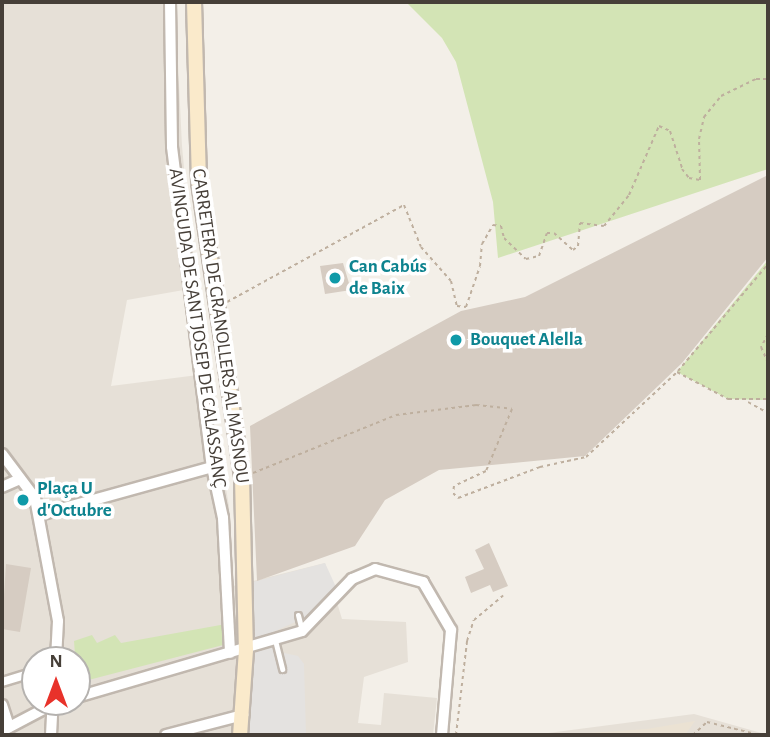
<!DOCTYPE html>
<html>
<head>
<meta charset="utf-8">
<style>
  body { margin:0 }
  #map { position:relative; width:770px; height:737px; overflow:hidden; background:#f3efe8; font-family:"Alegreya Sans",sans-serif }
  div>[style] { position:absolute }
  .residential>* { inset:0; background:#e6e0d7 }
  .education>* { inset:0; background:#ebe2d3 }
  .green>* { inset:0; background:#d3e4b5 }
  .parking>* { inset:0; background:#e4e2e0 }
  .building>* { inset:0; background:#d6ccc2 }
  .path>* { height:2px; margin-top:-1px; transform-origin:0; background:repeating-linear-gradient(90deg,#beaf9e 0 3.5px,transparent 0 7px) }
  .roads { filter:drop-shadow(2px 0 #c1b8af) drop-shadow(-2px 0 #c1b8af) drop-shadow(0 2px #c1b8af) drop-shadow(0 -2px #c1b8af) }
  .service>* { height:5px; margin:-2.5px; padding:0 2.5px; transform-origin:2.5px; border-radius:2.5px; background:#fff }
  .pedestrian>* { height:8px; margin:-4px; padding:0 4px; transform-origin:4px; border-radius:4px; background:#fff }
  .minor>* { height:10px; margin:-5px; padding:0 5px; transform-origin:5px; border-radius:5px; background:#fff }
  .secondary>* { height:14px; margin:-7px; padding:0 7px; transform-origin:7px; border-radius:7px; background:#faeacb }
  .dots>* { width:19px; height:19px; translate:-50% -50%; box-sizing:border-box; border:4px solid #fff; border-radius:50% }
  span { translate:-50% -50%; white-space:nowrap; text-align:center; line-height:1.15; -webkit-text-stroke:7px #fff; paint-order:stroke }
  .culture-label { font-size:19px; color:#0d838f; font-weight:700 }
  .left { translate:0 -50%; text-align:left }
  .street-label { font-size:19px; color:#463f38 }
  .frame { position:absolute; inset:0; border:4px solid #463f38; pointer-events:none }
  .north { position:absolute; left:21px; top:646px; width:70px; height:70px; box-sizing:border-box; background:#fff; border:2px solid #b5b2af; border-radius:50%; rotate:0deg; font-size:19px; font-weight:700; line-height:28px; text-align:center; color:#463f38 }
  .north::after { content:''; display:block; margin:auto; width:24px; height:32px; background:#e8322a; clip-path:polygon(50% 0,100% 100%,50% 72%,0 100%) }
</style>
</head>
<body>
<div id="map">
  <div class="residential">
    <i style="clip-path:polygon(evenodd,2px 2px,175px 2px,182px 146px,195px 288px,127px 300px,111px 386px,206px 374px,229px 506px,233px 586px,325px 563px,342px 619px,406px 622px,408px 662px,364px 677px,358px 723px,381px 725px,384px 693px,437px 698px,433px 735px,2px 735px,2px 2px,35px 660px,77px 660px,77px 702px,35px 702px,35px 660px)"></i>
    <i style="clip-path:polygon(694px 714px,768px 735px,533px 735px)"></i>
  </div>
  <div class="education">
    <i style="clip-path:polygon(695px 721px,685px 735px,559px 735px,647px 729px)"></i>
  </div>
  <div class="green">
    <i style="clip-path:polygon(406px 2px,768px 2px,768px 169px,498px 258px,493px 202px,456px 62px,442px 38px)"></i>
    <i style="clip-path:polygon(768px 260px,768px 400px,728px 399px,677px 372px)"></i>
    <i style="clip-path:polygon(226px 624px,227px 644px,77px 683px,74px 641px,92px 635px,97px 643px,115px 635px,121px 643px)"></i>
  </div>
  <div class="parking">
    <i style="clip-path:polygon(325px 563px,336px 587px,304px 618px,271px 633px,275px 651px,298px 656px,304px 664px,306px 735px,248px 735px,253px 582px)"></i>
  </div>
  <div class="building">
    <i style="clip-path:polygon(768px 175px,768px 257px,682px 363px,585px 456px,439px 470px,385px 500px,355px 546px,257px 581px,250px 426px,461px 311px,525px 297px)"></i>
    <i style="clip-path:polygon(343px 263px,351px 290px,325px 294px,320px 266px)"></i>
    <i style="clip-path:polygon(489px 543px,508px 586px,493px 592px,490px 585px,471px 593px,465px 577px,484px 569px,475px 550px)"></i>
    <i style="clip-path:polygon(6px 564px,31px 568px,20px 632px,2px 629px)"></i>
  </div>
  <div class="path">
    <i style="left:227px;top:302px;width:202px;rotate:-28.7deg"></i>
    <i style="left:404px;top:205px;width:45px;rotate:68deg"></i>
    <i style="left:421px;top:247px;width:45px;rotate:48.6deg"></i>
    <i style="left:451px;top:281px;width:26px;rotate:77deg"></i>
    <i style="left:457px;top:306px;width:9px;rotate:6deg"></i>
    <i style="left:466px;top:307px;width:43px;rotate:-71.1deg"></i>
    <i style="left:480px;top:266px;width:22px;rotate:-85deg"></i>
    <i style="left:482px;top:244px;width:22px;rotate:-60deg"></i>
    <i style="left:493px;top:225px;width:8px;rotate:7deg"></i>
    <i style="left:501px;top:226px;width:12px;rotate:76deg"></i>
    <i style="left:504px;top:238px;width:30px;rotate:44deg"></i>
    <i style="left:526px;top:259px;width:13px;rotate:-13deg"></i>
    <i style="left:539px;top:256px;width:24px;rotate:-71deg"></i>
    <i style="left:547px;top:233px;width:7px"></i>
    <i style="left:554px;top:233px;width:25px;rotate:42deg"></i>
    <i style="left:573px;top:250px;width:6px;rotate:-39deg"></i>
    <i style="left:578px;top:246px;width:23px;rotate:-85deg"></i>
    <i style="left:580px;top:223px;width:24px;rotate:7deg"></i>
    <i style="left:604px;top:226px;width:40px;rotate:-51deg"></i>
    <i style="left:629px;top:195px;width:75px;rotate:-66.5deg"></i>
    <i style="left:659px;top:126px;width:12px;rotate:24deg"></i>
    <i style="left:670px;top:131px;width:40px;rotate:72deg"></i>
    <i style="left:682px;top:169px;width:11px;rotate:52deg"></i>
    <i style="left:689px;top:178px;width:11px;rotate:10deg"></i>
    <i style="left:700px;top:180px;width:41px;rotate:-91.4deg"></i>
    <i style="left:699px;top:139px;width:23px;rotate:-77deg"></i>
    <i style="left:704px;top:117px;width:27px;rotate:-51deg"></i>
    <i style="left:721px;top:96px;width:39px;rotate:-26deg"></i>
    <i style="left:756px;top:79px;width:12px"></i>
    <i style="left:768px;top:334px;width:15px;rotate:118deg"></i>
    <i style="left:761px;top:347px;width:17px;rotate:66deg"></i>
    <i style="left:678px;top:371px;width:140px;rotate:-49.9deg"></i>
    <i style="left:748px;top:402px;width:23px;rotate:29deg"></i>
    <i style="left:253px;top:473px;width:154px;rotate:-22.1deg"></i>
    <i style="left:396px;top:415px;width:81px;rotate:-7.1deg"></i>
    <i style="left:476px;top:405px;width:36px;rotate:6deg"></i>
    <i style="left:512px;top:409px;width:67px;rotate:112.8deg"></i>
    <i style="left:486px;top:471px;width:35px;rotate:155deg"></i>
    <i style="left:454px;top:486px;width:7px;rotate:98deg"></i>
    <i style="left:453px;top:493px;width:7px;rotate:45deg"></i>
    <i style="left:458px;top:498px;width:88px;rotate:-20.7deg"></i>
    <i style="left:540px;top:467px;width:47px;rotate:-12.3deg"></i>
    <i style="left:586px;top:457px;width:125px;rotate:-43deg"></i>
    <i style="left:677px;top:372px;width:58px;rotate:27.9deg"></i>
    <i style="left:728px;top:399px;width:40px"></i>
    <i style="left:456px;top:735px;width:95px;rotate:-83.3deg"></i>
    <i style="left:467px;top:641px;width:22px;rotate:-72deg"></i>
    <i style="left:474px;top:620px;width:38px;rotate:-40deg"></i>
    <i style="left:693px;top:735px;width:19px;rotate:-43deg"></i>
    <i style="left:707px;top:722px;width:55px;rotate:13.8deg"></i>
  </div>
  <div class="roads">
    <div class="service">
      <i style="left:298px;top:615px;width:16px;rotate:76deg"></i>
      <i style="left:275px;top:640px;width:30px;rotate:76deg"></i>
    </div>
    <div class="pedestrian">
      <i style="left:2px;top:682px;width:34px;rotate:-17deg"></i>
    </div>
    <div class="minor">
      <i style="left:170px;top:2px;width:145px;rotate:89.2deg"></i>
      <i style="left:172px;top:147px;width:322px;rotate:82.9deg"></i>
      <i style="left:212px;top:467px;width:52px;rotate:77.8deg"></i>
      <i style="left:223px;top:518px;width:135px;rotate:87deg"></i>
      <i style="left:2px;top:454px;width:55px;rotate:53.1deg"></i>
      <i style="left:35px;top:498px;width:125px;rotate:79.4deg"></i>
      <i style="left:58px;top:621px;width:39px;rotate:93deg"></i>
      <i style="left:2px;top:487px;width:20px;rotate:-24deg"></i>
      <i style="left:39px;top:515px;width:180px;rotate:-15.5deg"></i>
      <i style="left:77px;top:697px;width:234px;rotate:-16.3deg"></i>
      <i style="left:302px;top:631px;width:72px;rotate:-46.1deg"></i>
      <i style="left:352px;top:579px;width:25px;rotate:-23deg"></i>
      <i style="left:375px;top:569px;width:50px;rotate:15.2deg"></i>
      <i style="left:423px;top:582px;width:56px;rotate:59.7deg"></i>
      <i style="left:451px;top:630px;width:105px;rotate:94.9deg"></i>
      <i style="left:2px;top:705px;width:23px;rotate:72deg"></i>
      <i style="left:2px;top:731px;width:62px;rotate:-27.8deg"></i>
      <i style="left:51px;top:735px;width:33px;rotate:-87deg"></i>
      <i style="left:166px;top:735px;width:80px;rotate:-14.6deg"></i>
    </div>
    <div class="secondary">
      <i style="left:194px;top:2px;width:180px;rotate:88.4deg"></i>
      <i style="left:199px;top:182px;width:298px;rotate:81.7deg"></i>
      <i style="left:242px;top:477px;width:173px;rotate:88.7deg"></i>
      <i style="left:246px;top:650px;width:85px;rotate:94deg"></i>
    </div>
  </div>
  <div class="dots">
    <i style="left:335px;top:278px;background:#0f9aa8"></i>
    <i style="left:456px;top:340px;background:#0f9aa8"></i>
    <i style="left:23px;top:500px;background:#0f9aa8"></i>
  </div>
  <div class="culture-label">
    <span class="left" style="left:349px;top:278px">Can Cabús<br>de Baix</span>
    <span class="left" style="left:470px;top:340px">Bouquet Alella</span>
    <span class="left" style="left:37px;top:500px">Plaça U<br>d'Octubre</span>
  </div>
  <div class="street-label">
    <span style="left:220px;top:326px;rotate:82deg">CARRETERA DE GRANOLLERS AL MASNOU</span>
    <span style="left:197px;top:328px;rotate:82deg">AVINGUDA DE SANT JOSEP DE CALASSANÇ</span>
  </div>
  <div class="frame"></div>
  <div class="north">N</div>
</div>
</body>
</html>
